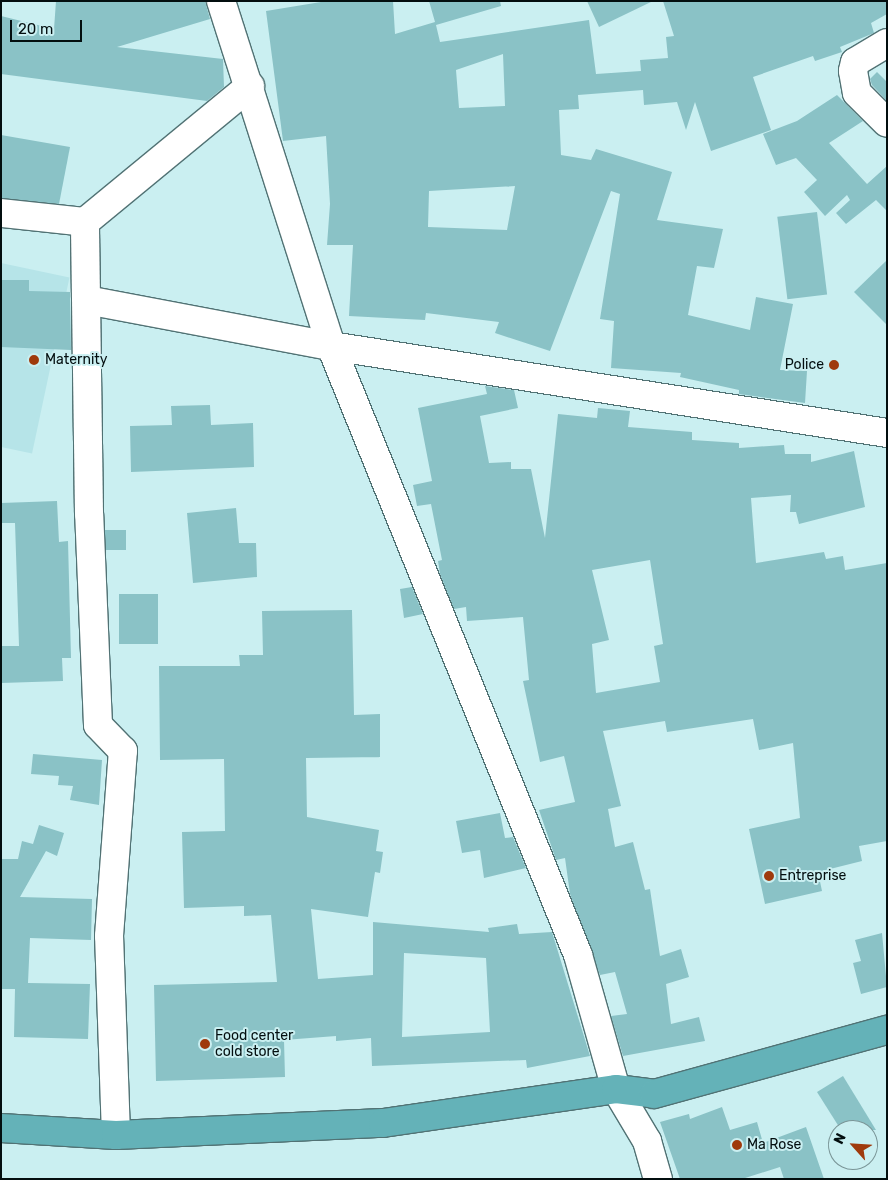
<!DOCTYPE html>
<html>
<head>
<meta charset="utf-8">
<style>
  body { margin:0 }
  #map { position:relative; width:888px; height:1180px; overflow:hidden; background:#caeff1; font-family:Rubik,sans-serif }
  div>[style] { position:absolute }
  .built>* { inset:0; background:#b6e4e8; transform-origin:0 0 }
  .building>* { inset:0; background:#8ac2c6; transform-origin:0 0 }
  .roads { filter:drop-shadow(1px 0 #517274) drop-shadow(-1px 0 #517274) drop-shadow(0 1px #517274) drop-shadow(0 -1px #517274) }
  .minor>* { height:28px; margin:-14px; padding:0 14px; transform-origin:14px; border-radius:14px; background:#fff }
  .trunk>* { height:28px; margin:-14px; padding:0 14px; transform-origin:14px; border-radius:14px; background:#64b2b8 }
  .dots>* { width:14px; height:14px; translate:-50% -50%; box-sizing:border-box; border:2px solid #caeff1; border-radius:50% }
  span { translate:-50% -50%; white-space:nowrap; text-align:center; line-height:1.15; -webkit-text-stroke:4px #caeff1; paint-order:stroke }
  .poi-label { font-size:14px; color:#030e0f }
  .left { translate:0 -50%; text-align:left }
  .right { translate:-100% -50%; text-align:right }
  .frame { position:absolute; inset:0; border:2px solid #030e0f; pointer-events:none }
  .north { position:absolute; left:828px; top:1120px; width:50px; height:50px; box-sizing:border-box; background:#caeff1; border:1px solid #7a9597; border-radius:50%; rotate:296deg; font-size:14px; font-weight:700; line-height:20px; text-align:center; color:#030e0f }
  .north::after { content:''; display:block; margin:auto; width:18px; height:22px; background:#9f3a0c; clip-path:polygon(50% 0,100% 100%,50% 72%,0 100%) }
  .scale { position:absolute; left:10px; top:20px; width:72px; height:22px; box-sizing:border-box; border:2px solid #030e0f; border-top:0; padding-left:6px; font-size:15px; line-height:18px; white-space:nowrap; color:#030e0f; -webkit-text-stroke:4px #caeff1; paint-order:stroke }
</style>
</head>
<body>
<div id="map">
  <div class="built">
    <i style="left:1px;top:263px;width:70px;height:180px;rotate:12deg"></i>
  </div>
  <div class="building">
    <i style="clip-path:polygon(56px 1px,205px 1px,210px 19px,117px 47px,223px 59px,224px 87px,207px 101px,1px 74px,1px 16px,54px 29px)"></i>
    <i style="clip-path:polygon(evenodd,327px 1px,393px 1px,395px 34px,435px 22px,429px 1px,500px 1px,501px 6px,436px 25px,440px 42px,589px 20px,596px 74px,641px 71px,640px 60px,668px 58px,666px 37px,674px 36px,663px 1px,887px 1px,887px 14px,871px 23px,874px 33px,840px 47px,842px 52px,815px 61px,813px 56px,753px 77px,771px 130px,711px 151px,695px 102px,686px 130px,677px 102px,644px 105px,643px 90px,578px 95px,579px 109px,559px 110px,561px 155px,591px 160px,596px 149px,672px 172px,657px 220px,723px 229px,714px 268px,697px 266px,688px 315px,750px 330px,756px 297px,793px 304px,780px 370px,807px 371px,805px 403px,739px 394px,739px 390px,680px 377px,681px 373px,611px 368px,614px 321px,600px 319px,620px 194px,611px 191px,550px 351px,495px 333px,499px 322px,426px 313px,425px 320px,349px 316px,353px 245px,327px 245px,330px 204px,326px 136px,283px 141px,266px 11px,327px 1px,503px 54px,505px 106px,459px 108px,456px 70px,503px 54px,327px 1px,515px 186px,507px 230px,428px 227px,429px 191px,515px 186px)"></i>
    <i style="clip-path:polygon(587px 1px,653px 1px,599px 27px)"></i>
    <i style="clip-path:polygon(877px 72px,887px 82px,887px 101px,872px 85px,870px 79px)"></i>
    <i style="clip-path:polygon(837px 95px,863px 121px,829px 143px,867px 184px,887px 166px,887px 211px,876px 200px,846px 224px,836px 213px,850px 200px,847px 195px,825px 216px,804px 192px,817px 180px,796px 158px,776px 165px,763px 134px,797px 121px)"></i>
    <i style="clip-path:polygon(1px 135px,70px 147px,59px 204px,1px 198px)"></i>
    <i style="left:817px;top:212px;width:83px;height:40px;rotate:83deg"></i>
    <i style="clip-path:polygon(887px 260px,887px 325px,854px 292px)"></i>
    <i style="clip-path:polygon(1px 280px,29px 280px,29px 291px,70px 292px,71px 350px,1px 347px)"></i>
    <i style="clip-path:polygon(evenodd,485px 386px,514px 390px,518px 408px,480px 416px,489px 463px,511px 462px,511px 469px,531px 469px,545px 538px,558px 414px,597px 418px,598px 408px,630px 411px,628px 427px,692px 432px,692px 440px,739px 443px,739px 448px,784px 445px,785px 454px,811px 454px,811px 462px,854px 451px,865px 507px,799px 524px,796px 512px,790px 512px,791px 495px,751px 498px,756px 563px,824px 552px,826px 559px,843px 556px,845px 570px,887px 563px,887px 841px,859px 846px,862px 861px,818px 872px,822px 891px,765px 904px,749px 829px,800px 818px,793px 743px,759px 750px,753px 719px,667px 732px,665px 721px,603px 731px,621px 806px,608px 809px,615px 847px,633px 842px,645px 890px,650px 889px,660px 956px,681px 949px,689px 977px,666px 984px,671px 1024px,699px 1017px,705px 1041px,623px 1056px,611px 1016px,627px 1014px,615px 972px,600px 975px,570px 894px,565px 858px,556px 860px,539px 810px,575px 802px,564px 756px,540px 762px,523px 681px,529px 680px,523px 617px,467px 621px,466px 607px,454px 609px,440px 574px,438px 561px,442px 560px,431px 504px,417px 506px,413px 485px,432px 481px,418px 408px,487px 394px,485px 386px,650px 560px,663px 644px,654px 646px,660px 682px,596px 693px,592px 644px,609px 640px,592px 570px,650px 560px)"></i>
    <i style="clip-path:polygon(210px 405px,211px 425px,253px 423px,254px 467px,131px 472px,130px 426px,172px 425px,171px 406px)"></i>
    <i style="clip-path:polygon(57px 501px,59px 542px,68px 541px,71px 658px,62px 658px,63px 681px,1px 683px,1px 646px,19px 646px,15px 523px,1px 523px,1px 503px)"></i>
    <i style="clip-path:polygon(236px 508px,239px 543px,256px 543px,257px 577px,193px 583px,187px 513px)"></i>
    <i style="left:105px;top:530px;width:21px;height:20px"></i>
    <i style="clip-path:polygon(412px 587px,423px 614px,404px 618px,400px 589px)"></i>
    <i style="left:119px;top:594px;width:39px;height:50px"></i>
    <i style="clip-path:polygon(evenodd,352px 610px,354px 715px,380px 714px,380px 757px,306px 758px,307px 817px,379px 830px,376px 851px,383px 852px,380px 873px,375px 872px,368px 917px,311px 909px,318px 979px,373px 975px,373px 922px,489px 932px,488px 928px,517px 924px,519px 934px,552px 932px,590px 1056px,527px 1068px,526px 1060px,372px 1066px,371px 1038px,336px 1041px,336px 1036px,284px 1040px,285px 1077px,156px 1081px,154px 985px,277px 982px,271px 915px,244px 916px,244px 906px,184px 908px,182px 832px,225px 831px,224px 759px,160px 760px,159px 666px,240px 666px,239px 655px,263px 655px,262px 611px,352px 610px,404px 953px,486px 958px,490px 1032px,402px 1037px,404px 953px)"></i>
    <i style="clip-path:polygon(33px 754px,102px 760px,99px 805px,70px 800px,73px 786px,58px 785px,59px 776px,31px 774px)"></i>
    <i style="clip-path:polygon(500px 813px,505px 838px,513px 837px,526px 868px,484px 878px,480px 850px,462px 853px,456px 821px)"></i>
    <i style="clip-path:polygon(39px 825px,64px 833px,57px 856px,46px 851px,20px 897px,92px 899px,91px 940px,30px 938px,28px 983px,90px 984px,88px 1039px,14px 1037px,15px 989px,1px 989px,1px 859px,18px 859px,22px 841px,33px 844px)"></i>
    <i style="clip-path:polygon(882px 933px,887px 987px,861px 994px,853px 963px,861px 961px,855px 940px)"></i>
    <i style="clip-path:polygon(843px 1076px,876px 1130px,841px 1130px,817px 1092px)"></i>
    <i style="clip-path:polygon(722px 1107px,730px 1130px,757px 1122px,763px 1143px,806px 1127px,824px 1179px,784px 1179px,780px 1167px,742px 1179px,680px 1179px,660px 1122px,689px 1114px,690px 1119px)"></i>
  </div>
  <div class="roads">
    <div class="minor">
      <i style="left:221px;top:1px;width:362px;rotate:72.3deg"></i>
      <i style="left:331px;top:346px;width:657px;rotate:67.92deg"></i>
      <i style="left:578px;top:955px;width:139px;rotate:74.2deg"></i>
      <i style="left:616px;top:1089px;width:61px;rotate:59.2deg"></i>
      <i style="left:647px;top:1141px;width:40px;rotate:74deg"></i>
      <i style="left:887px;top:43px;width:37px;rotate:149deg"></i>
      <i style="left:855px;top:62px;width:9px;rotate:103deg"></i>
      <i style="left:853px;top:71px;width:22px;rotate:80deg"></i>
      <i style="left:857px;top:93px;width:42px;rotate:45deg"></i>
      <i style="left:1px;top:213px;width:84px;rotate:6.1deg"></i>
      <i style="left:87px;top:300px;width:248px;rotate:10.7deg"></i>
      <i style="left:331px;top:346px;width:563px;rotate:8.89deg"></i>
      <i style="left:116px;top:1135px;width:199px;rotate:-92deg"></i>
      <i style="left:109px;top:936px;width:186px;rotate:-85.7deg"></i>
      <i style="left:123px;top:751px;width:36px;rotate:-134deg"></i>
      <i style="left:98px;top:725px;width:211px;rotate:-92.4deg"></i>
      <i style="left:89px;top:514px;width:292px;rotate:-90.8deg"></i>
      <i style="left:85px;top:222px;width:214px;rotate:-39.5deg"></i>
    </div>
    <div class="trunk">
      <i style="left:1px;top:1128px;width:115px;rotate:3.5deg"></i>
      <i style="left:116px;top:1135px;width:267px;rotate:-2.6deg"></i>
      <i style="left:383px;top:1123px;width:235px;rotate:-8.3deg"></i>
      <i style="left:616px;top:1089px;width:38px;rotate:7deg"></i>
      <i style="left:654px;top:1094px;width:242px;rotate:-15.4deg"></i>
    </div>
  </div>
  <div class="dots">
    <i style="left:34px;top:360px;background:#9f3a0c"></i>
    <i style="left:834px;top:365px;background:#9f3a0c"></i>
    <i style="left:769px;top:876px;background:#9f3a0c"></i>
    <i style="left:205px;top:1044px;background:#9f3a0c"></i>
    <i style="left:737px;top:1145px;background:#9f3a0c"></i>
  </div>
  <div class="poi-label">
    <span class="left" style="left:45px;top:360px">Maternity</span>
    <span class="right" style="left:824px;top:365px">Police</span>
    <span class="left" style="left:779px;top:876px">Entreprise</span>
    <span class="left" style="left:215px;top:1044px">Food center<br>cold store</span>
    <span class="left" style="left:747px;top:1145px">Ma Rose</span>
  </div>
  <div class="frame"></div>
  <div class="north">N</div>
  <div class="scale">20 m</div>
</div>
</body>
</html>
